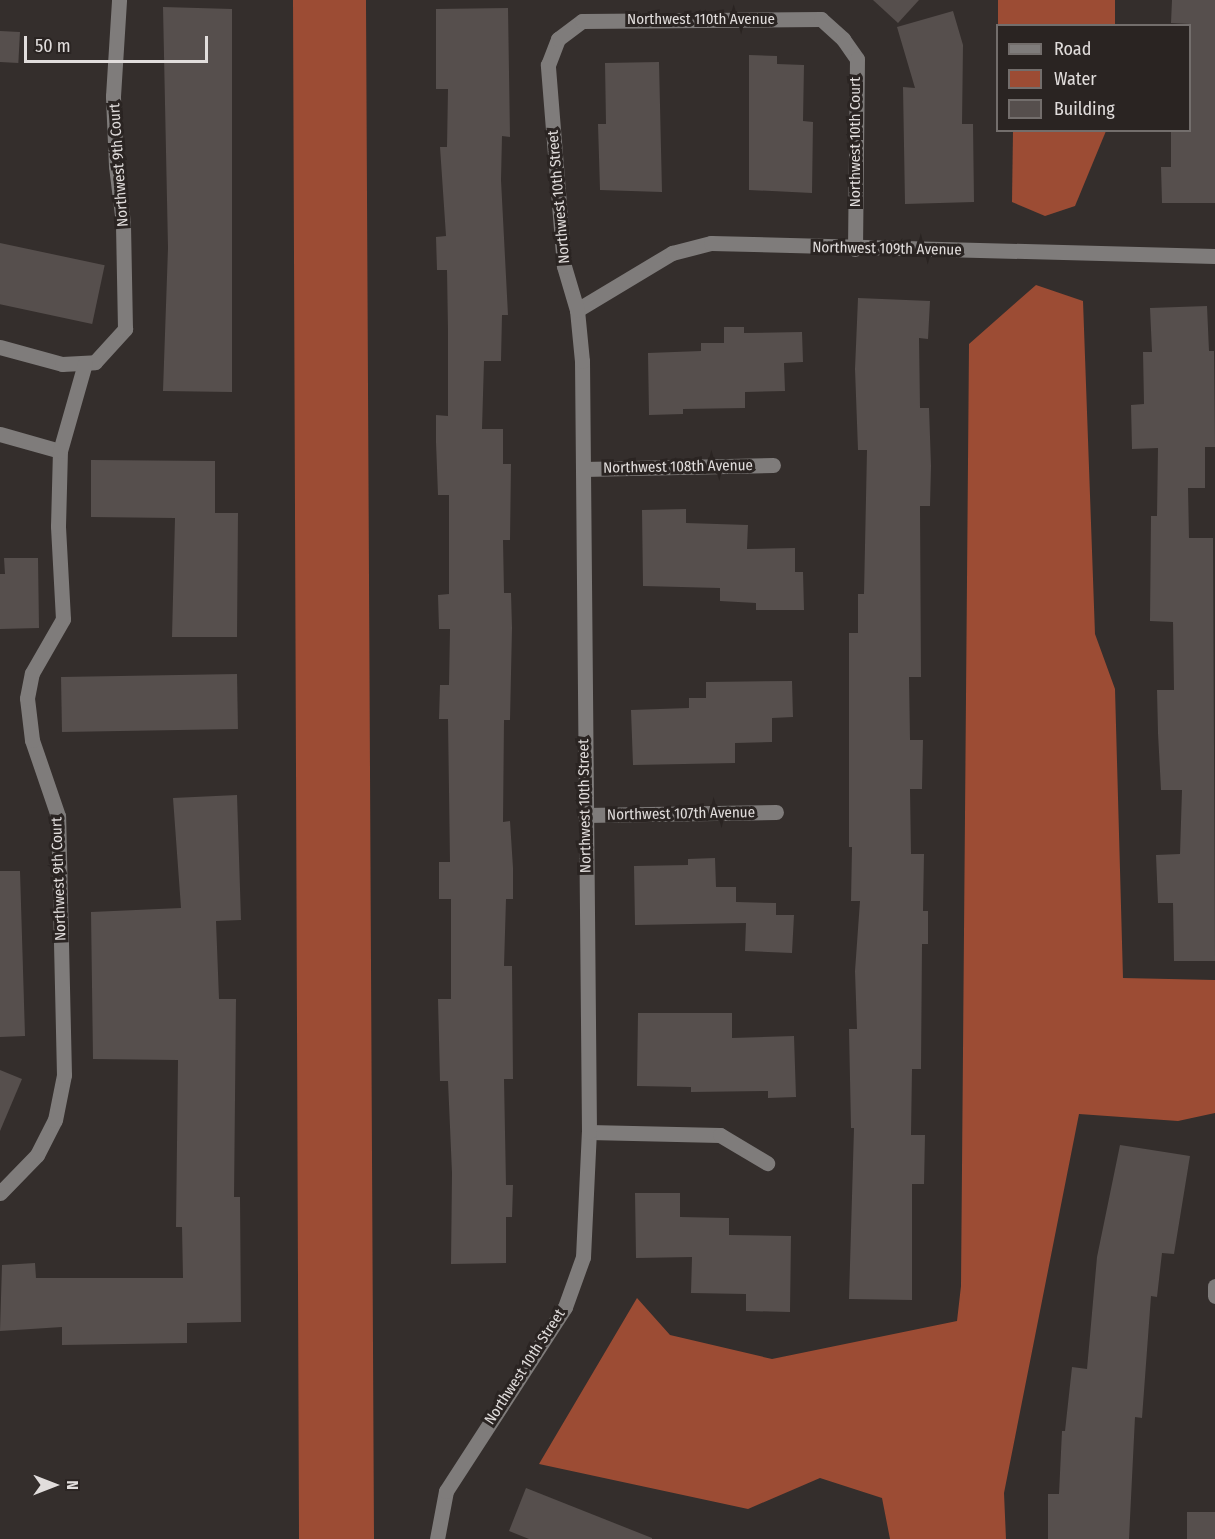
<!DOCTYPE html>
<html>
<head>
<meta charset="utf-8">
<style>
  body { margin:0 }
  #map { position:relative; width:1215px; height:1539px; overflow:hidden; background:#342e2c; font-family:"Fira Sans Condensed",sans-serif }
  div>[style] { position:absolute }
  .water>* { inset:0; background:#9c4c34; transform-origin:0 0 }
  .building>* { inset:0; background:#564f4d; transform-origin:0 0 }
  .minor>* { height:15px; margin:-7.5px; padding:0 7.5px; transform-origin:7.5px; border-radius:7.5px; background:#7f7c7b }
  span { translate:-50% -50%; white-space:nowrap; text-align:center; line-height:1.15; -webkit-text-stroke:6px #2a2422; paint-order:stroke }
  .street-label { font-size:15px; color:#e1dddc }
  .legend { position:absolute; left:996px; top:24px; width:195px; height:108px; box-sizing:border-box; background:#2a2422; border:2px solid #736e6c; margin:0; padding:8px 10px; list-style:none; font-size:18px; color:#e1dddc }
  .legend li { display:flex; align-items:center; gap:12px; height:30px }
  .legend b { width:30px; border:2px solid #736e6c }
  .north { position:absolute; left:24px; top:1455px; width:60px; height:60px; -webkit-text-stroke:4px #2a2422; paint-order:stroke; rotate:90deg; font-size:16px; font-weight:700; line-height:24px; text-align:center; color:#e1dddc }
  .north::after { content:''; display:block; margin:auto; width:21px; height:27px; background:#e1dddc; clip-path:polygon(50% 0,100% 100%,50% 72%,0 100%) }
  .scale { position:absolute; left:24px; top:36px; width:184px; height:27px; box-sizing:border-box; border:3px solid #e1dddc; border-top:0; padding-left:8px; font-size:18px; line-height:21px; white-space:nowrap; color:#e1dddc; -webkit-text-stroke:4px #2a2422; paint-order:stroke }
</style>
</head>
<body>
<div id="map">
  <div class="water">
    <i style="clip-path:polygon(293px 0,366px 0,366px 3px,374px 1539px,299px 1539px)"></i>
    <i style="left:998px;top:0;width:117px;height:25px"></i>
    <i style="clip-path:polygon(1013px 131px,1106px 131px,1075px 206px,1045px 216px,1012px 202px)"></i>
    <i style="clip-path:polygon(1036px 285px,1083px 301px,1095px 634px,1115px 689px,1123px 978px,1215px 980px,1215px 1113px,1178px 1121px,1079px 1114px,1004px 1493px,1006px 1539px,890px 1539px,882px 1498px,820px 1478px,748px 1509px,539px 1464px,637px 1298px,670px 1335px,772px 1359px,957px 1321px,961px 1286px,969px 344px)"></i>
  </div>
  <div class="building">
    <i style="clip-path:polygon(873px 0,919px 0,898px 23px)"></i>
    <i style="clip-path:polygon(1172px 0,1215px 0,1215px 203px,1162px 203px,1161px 167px,1171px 167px,1171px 130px,1190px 130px,1190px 24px,1171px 23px)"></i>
    <i style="clip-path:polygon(163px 7px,232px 9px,232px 392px,163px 391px,168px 248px)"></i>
    <i style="clip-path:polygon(508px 8px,510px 137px,502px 136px,501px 180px,508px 315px,502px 315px,501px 361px,484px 361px,482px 429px,503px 429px,503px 464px,511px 464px,510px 540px,503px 540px,504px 593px,511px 593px,512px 628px,510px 720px,504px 720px,503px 822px,510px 821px,513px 868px,513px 899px,506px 899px,504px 966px,512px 966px,513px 1079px,504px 1079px,506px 1185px,513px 1185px,512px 1217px,506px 1217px,506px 1263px,451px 1264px,452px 1173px,448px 1081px,440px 1081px,438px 999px,451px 999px,451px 899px,439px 899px,439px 862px,450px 862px,448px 719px,439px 719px,440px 685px,449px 685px,450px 629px,439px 629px,438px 595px,449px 594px,449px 495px,438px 495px,436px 442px,436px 415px,448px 416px,448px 330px,447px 270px,437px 270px,436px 237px,446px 236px,440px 147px,447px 147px,448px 89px,436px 89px,436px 9px)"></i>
    <i style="clip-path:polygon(953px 11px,963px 45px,962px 124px,973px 124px,974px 202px,905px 204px,903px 87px,915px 88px,897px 27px)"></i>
    <i style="left:0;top:31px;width:20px;height:31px;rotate:3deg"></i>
    <i style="clip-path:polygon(749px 55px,777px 56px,777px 64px,804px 65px,803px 121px,813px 122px,812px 193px,749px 190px)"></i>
    <i style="clip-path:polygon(659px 62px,662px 192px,600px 190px,598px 124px,606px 124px,605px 63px)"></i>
    <i style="left:0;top:243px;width:107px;height:60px;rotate:12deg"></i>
    <i style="clip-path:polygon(858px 298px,930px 301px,928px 339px,919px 338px,920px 408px,929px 408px,931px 466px,930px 506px,920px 506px,921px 677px,909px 677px,910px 740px,923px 740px,922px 789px,910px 789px,911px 854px,924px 854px,923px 911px,928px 911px,928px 944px,922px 944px,921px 1069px,912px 1069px,911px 1135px,925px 1135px,924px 1184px,912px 1184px,912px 1300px,849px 1299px,854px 1128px,851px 1128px,849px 1029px,857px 1029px,855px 971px,860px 901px,851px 901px,852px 847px,849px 847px,849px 633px,858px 633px,858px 594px,864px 594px,867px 450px,858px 450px,855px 369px)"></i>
    <i style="clip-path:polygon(1207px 306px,1209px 351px,1214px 351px,1215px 447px,1205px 447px,1205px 488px,1188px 488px,1189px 538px,1213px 538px,1215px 961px,1174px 961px,1173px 903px,1158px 903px,1156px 855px,1180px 854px,1182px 790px,1161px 790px,1158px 733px,1157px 690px,1174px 690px,1173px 622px,1150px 621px,1151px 516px,1157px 516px,1158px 448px,1132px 449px,1131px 405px,1144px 404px,1143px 352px,1152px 352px,1150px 308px)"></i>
    <i style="clip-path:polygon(724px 327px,744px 327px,744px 333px,802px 332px,803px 362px,784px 363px,785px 391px,745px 392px,745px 408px,683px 409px,683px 414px,649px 415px,648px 353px,701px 351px,701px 343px,724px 343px)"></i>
    <i style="clip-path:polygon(91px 460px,215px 461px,215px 513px,238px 513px,237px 637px,172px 637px,175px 518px,91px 517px)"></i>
    <i style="clip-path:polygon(686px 509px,686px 523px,748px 525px,747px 549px,795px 548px,795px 572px,803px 572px,804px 610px,756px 610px,756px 603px,720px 601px,720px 588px,643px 586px,642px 510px)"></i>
    <i style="clip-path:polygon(4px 558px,38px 558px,39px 628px,0 629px,0 574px,5px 574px)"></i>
    <i style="left:237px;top:674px;width:55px;height:176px;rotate:89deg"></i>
    <i style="clip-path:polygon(792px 681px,793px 717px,772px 718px,772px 742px,735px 743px,735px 763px,633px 765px,631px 710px,689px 708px,689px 698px,706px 698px,706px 682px)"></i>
    <i style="clip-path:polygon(237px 795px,241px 920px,216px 921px,219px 999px,236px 999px,234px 1197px,240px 1197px,241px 1322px,187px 1323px,187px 1343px,62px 1345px,62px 1327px,0 1331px,2px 1265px,35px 1263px,36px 1278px,183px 1278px,182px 1227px,176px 1227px,178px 1060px,93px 1059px,91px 912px,181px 908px,173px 798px)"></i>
    <i style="clip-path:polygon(715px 858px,716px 887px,736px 887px,736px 902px,776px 903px,776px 915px,794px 915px,792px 953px,745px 951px,746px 923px,635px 925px,634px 866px,688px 865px,688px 859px)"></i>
    <i style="clip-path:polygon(0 871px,20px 871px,25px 1036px,0 1037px)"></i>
    <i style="clip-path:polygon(638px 1013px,732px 1013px,732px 1038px,794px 1036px,796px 1097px,768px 1098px,768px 1091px,691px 1092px,691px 1087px,637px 1086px)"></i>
    <i style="clip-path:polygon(0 1070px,22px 1079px,0 1131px)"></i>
    <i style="clip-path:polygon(1120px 1145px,1190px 1156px,1174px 1254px,1162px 1253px,1157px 1297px,1151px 1296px,1142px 1418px,1135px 1417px,1129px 1539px,1048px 1539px,1048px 1494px,1059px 1494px,1062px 1431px,1065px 1431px,1072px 1367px,1087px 1369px,1097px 1257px)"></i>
    <i style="clip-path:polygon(635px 1193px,680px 1193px,680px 1217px,729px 1218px,729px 1235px,791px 1236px,790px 1312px,746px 1311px,746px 1294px,691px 1293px,692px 1257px,636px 1258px)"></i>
    <i style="clip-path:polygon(526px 1488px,652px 1538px,652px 1539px,529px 1539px,509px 1531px)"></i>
    <i style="left:1215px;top:1512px;width:27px;height:28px;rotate:90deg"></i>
  </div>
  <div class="minor">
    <i style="left:577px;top:310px;width:111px;rotate:-31deg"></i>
    <i style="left:672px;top:253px;width:40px;rotate:-14.4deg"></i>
    <i style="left:711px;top:243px;width:504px;rotate:1.48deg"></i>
    <i style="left:0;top:347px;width:64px;rotate:15.3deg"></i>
    <i style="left:62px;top:364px;width:33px;rotate:-3deg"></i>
    <i style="left:95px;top:362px;width:45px;rotate:-47.7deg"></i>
    <i style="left:125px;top:329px;width:106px;rotate:-91.1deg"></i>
    <i style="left:123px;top:223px;width:57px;rotate:-97deg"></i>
    <i style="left:116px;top:166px;width:70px;rotate:-92.5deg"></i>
    <i style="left:113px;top:96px;width:96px;rotate:-86.4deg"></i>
    <i style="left:0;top:434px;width:62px;rotate:15.8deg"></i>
    <i style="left:583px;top:469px;width:190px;rotate:-1.2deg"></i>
    <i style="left:585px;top:815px;width:191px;rotate:-0.9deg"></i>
    <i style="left:589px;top:1132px;width:131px;rotate:1.3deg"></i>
    <i style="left:720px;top:1135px;width:55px;rotate:30.8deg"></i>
    <i style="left:0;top:1193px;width:53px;rotate:-45.8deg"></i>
    <i style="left:37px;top:1155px;width:39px;rotate:-63deg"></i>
    <i style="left:55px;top:1120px;width:46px;rotate:-78.7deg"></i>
    <i style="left:64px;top:1075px;width:259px;rotate:-91.3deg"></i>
    <i style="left:58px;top:816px;width:80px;rotate:-108.9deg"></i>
    <i style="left:32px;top:740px;width:42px;rotate:-96.8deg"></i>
    <i style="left:27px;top:698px;width:25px;rotate:-79deg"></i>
    <i style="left:32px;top:673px;width:62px;rotate:-60.1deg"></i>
    <i style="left:63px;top:619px;width:93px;rotate:-93.1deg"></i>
    <i style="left:58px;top:526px;width:75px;rotate:-88.5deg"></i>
    <i style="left:60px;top:451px;width:91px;rotate:-74.1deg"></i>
    <i style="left:1215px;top:1286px;width:10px;rotate:90deg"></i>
    <i style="left:437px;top:1539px;width:49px;rotate:-79.4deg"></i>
    <i style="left:446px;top:1491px;width:219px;rotate:-57.1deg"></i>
    <i style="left:565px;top:1307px;width:53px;rotate:-70.2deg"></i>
    <i style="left:583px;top:1257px;width:125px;rotate:-87.3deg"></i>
    <i style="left:589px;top:1132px;width:771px;rotate:-90.52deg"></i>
    <i style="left:582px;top:361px;width:51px;rotate:-95.6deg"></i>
    <i style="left:577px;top:310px;width:46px;rotate:-106.5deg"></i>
    <i style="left:564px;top:266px;width:202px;rotate:-94.6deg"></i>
    <i style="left:548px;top:65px;width:28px;rotate:-69deg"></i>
    <i style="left:558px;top:39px;width:30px;rotate:-37deg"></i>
    <i style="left:582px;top:21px;width:239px;rotate:-0.5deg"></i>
    <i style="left:821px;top:19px;width:30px;rotate:42deg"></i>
    <i style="left:843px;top:39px;width:24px;rotate:55deg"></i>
    <i style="left:857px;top:59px;width:190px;rotate:90.6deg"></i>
  </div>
  <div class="street-label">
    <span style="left:701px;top:20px">Northwest 110th Avenue</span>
    <span style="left:856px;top:142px;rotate:-90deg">Northwest 10th Court</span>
    <span style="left:119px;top:165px;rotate:-94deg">Northwest 9th Court</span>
    <span style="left:559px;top:197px;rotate:-95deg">Northwest 10th Street</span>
    <span style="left:887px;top:249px;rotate:1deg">Northwest 109th Avenue</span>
    <span style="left:678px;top:467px;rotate:-1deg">Northwest 108th Avenue</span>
    <span style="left:585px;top:806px;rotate:-91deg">Northwest 10th Street</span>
    <span style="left:681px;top:814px;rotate:-1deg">Northwest 107th Avenue</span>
    <span style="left:59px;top:879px;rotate:-92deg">Northwest 9th Court</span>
    <span style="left:525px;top:1367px;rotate:-57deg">Northwest 10th Street</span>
  </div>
  <ul class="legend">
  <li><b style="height:8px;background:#7f7c7b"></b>Road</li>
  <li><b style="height:16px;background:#9c4c34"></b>Water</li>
  <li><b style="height:16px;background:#564f4d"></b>Building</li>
  </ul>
  <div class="north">N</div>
  <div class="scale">50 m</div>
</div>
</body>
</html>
